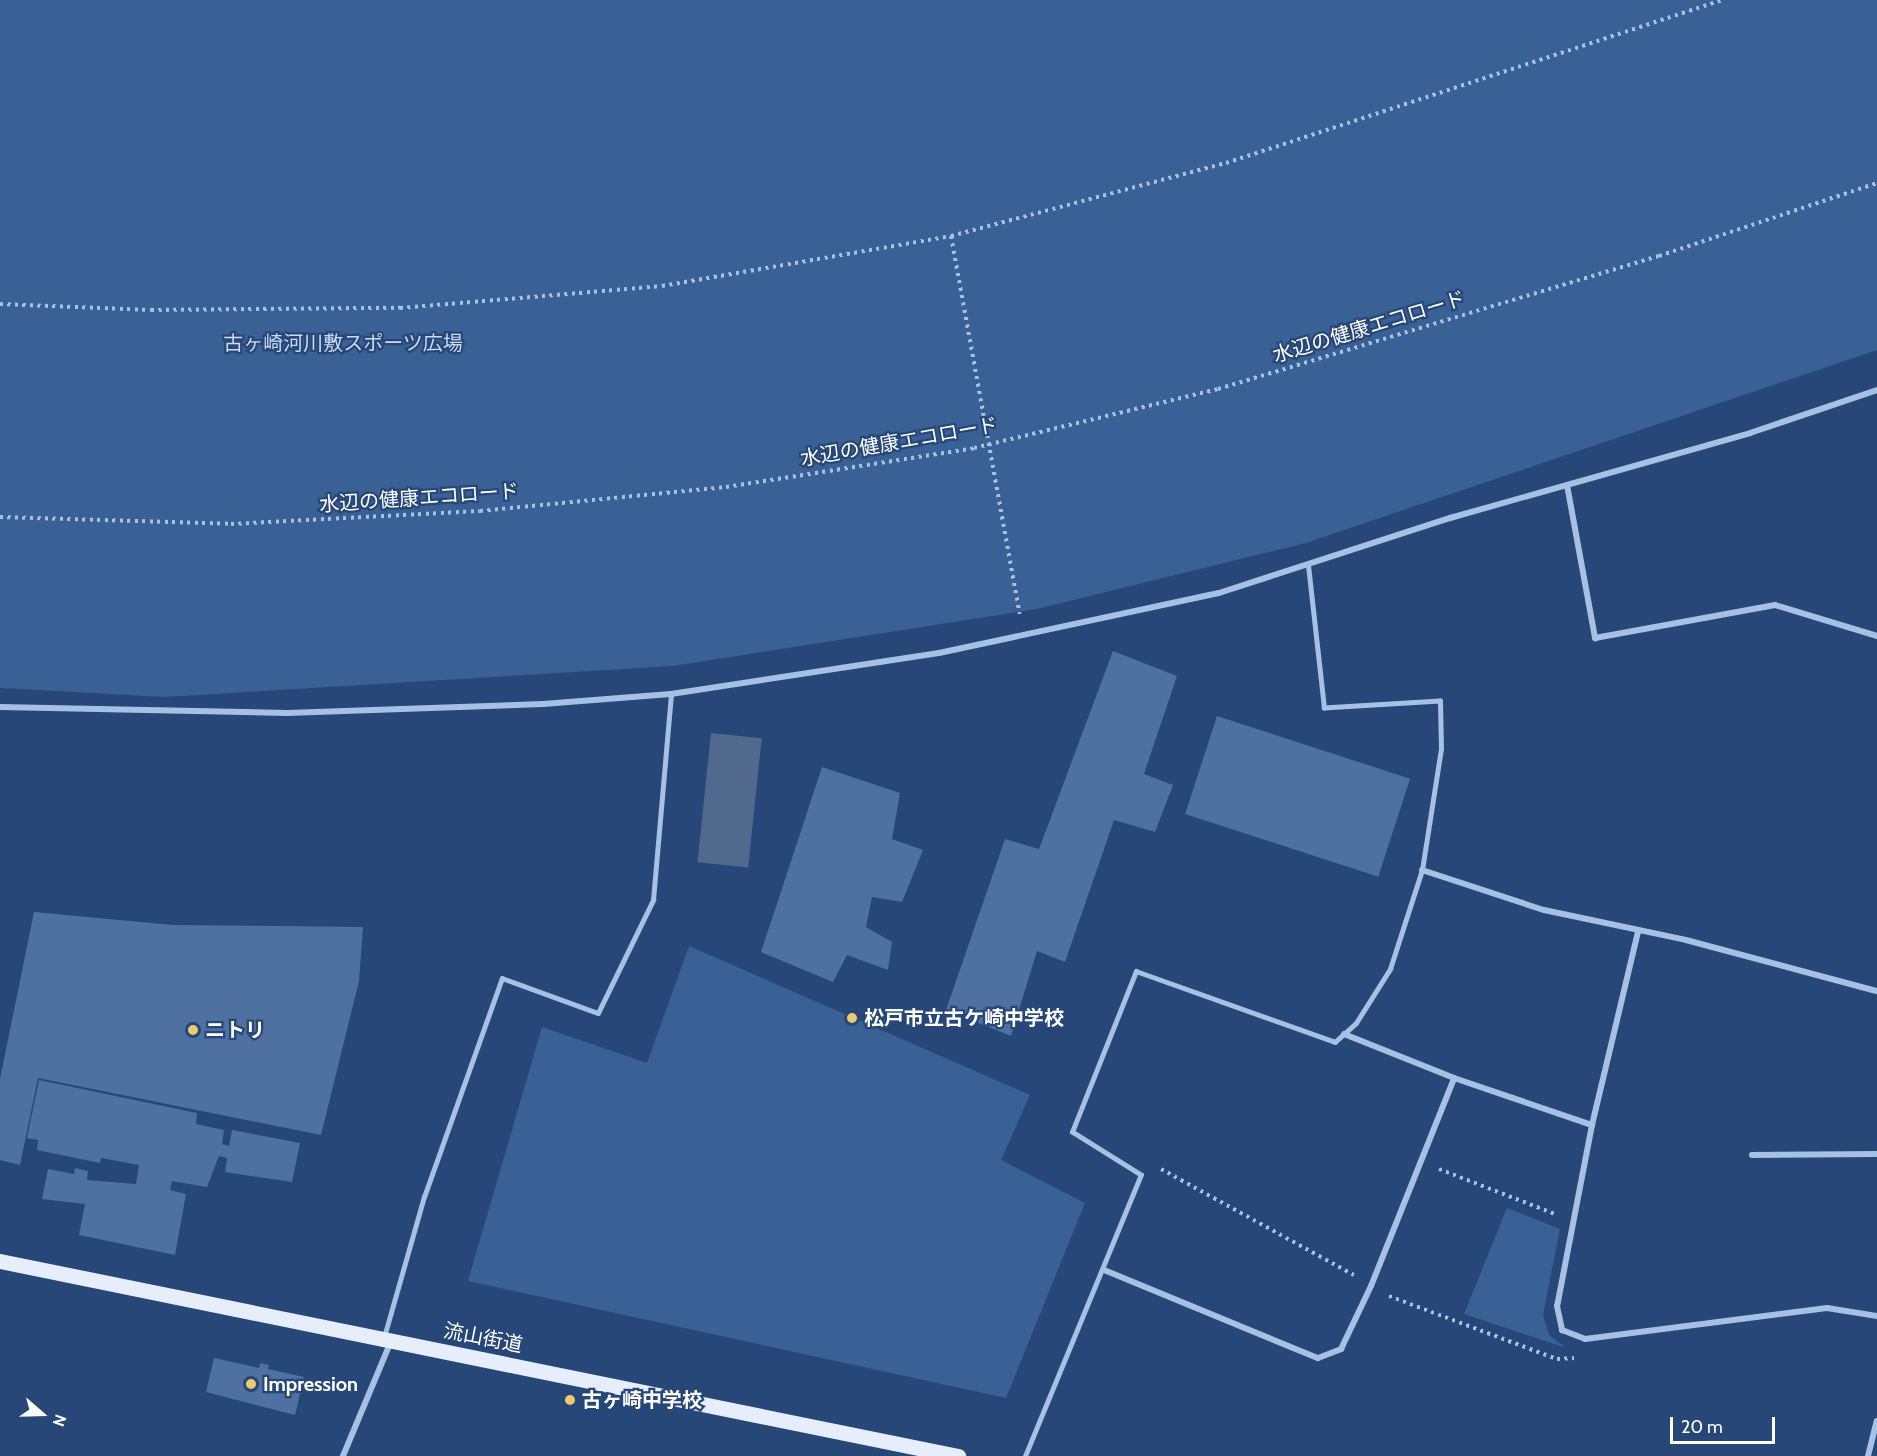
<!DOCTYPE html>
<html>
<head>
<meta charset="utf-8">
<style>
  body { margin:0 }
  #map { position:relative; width:1877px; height:1456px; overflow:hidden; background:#264778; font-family:Cabin,"Noto Sans JP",sans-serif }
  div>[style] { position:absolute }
  .green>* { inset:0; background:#396195 }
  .water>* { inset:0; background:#50698c; transform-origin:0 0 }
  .building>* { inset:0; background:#4e71a1; transform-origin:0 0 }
  .path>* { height:4px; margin-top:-2px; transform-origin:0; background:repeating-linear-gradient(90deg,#a7c1e3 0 3px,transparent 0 7.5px) }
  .lane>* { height:4.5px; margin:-2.25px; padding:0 2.25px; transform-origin:2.25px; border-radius:2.25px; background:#a7c1e3 }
  .street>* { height:6px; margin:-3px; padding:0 3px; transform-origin:3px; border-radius:3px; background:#a7c1e3 }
  .primary>* { height:15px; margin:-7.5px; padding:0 7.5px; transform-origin:7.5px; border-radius:7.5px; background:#e6eefc }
  .dots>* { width:16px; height:16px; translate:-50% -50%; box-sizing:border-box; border:3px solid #264778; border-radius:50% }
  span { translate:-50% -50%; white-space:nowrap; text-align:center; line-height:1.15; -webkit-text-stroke:4.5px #264778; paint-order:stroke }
  .street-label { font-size:20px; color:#fff }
  .park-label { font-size:20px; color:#cadbf3 }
  .poi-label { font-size:20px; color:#fff; font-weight:700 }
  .left { translate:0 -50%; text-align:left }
  .north { position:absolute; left:12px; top:1384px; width:60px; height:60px; -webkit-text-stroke:4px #264778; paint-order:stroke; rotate:110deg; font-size:16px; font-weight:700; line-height:24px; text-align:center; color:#fff }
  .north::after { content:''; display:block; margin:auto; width:21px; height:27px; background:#fff; clip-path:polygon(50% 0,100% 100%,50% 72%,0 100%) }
  .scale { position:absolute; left:1670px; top:1417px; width:105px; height:27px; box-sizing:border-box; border:3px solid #fff; border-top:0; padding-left:8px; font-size:18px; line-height:21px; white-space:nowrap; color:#fff; -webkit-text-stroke:4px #264778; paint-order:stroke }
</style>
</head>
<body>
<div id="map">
  <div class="green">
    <i style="clip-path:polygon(0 0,1877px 0,1877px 350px,1306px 543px,1037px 609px,673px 666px,164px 697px,0 688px)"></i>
    <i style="clip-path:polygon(689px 946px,1030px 1095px,1001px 1160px,1085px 1203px,1006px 1398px,468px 1281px,542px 1027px,647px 1063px)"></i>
    <i style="clip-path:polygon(1507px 1208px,1560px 1229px,1543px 1315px,1549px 1335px,1566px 1348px,1464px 1314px)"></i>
  </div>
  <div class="water">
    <i style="left:711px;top:733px;width:51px;height:130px;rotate:6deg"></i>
  </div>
  <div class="building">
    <i style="clip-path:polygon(1113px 651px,1177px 676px,1144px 774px,1173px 785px,1155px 832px,1114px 820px,1065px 962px,1037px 951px,1011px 1036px,946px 1010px,1005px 839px,1039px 849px)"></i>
    <i style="left:1217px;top:716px;width:203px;height:103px;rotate:18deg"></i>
    <i style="clip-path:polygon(822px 767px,900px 793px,892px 839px,923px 850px,902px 902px,872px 897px,866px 927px,892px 942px,888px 970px,847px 955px,833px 982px,761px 952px)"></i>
    <i style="clip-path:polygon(34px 912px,173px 925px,363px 927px,359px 981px,321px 1135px,38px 1078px,20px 1165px,0 1160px,0 1079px)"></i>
    <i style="clip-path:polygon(39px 1080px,197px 1113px,196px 1124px,224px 1130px,222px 1144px,229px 1146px,232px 1130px,300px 1143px,292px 1182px,225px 1172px,227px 1158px,219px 1156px,207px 1187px,172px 1181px,170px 1190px,186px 1194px,175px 1255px,79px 1235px,85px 1204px,42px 1199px,48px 1169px,74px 1174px,75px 1168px,88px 1171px,87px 1180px,136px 1184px,139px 1165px,101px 1158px,100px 1163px,37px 1150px,38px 1140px,27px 1138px)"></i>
    <i style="clip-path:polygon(214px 1358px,259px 1368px,260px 1363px,269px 1365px,268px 1369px,304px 1377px,295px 1415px,206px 1392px)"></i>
  </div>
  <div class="path">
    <i style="left:951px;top:236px;width:384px;rotate:79.7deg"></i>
    <i style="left:0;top:304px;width:151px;rotate:2.3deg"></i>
    <i style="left:151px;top:310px;width:249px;rotate:-0.5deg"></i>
    <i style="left:400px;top:308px;width:263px;rotate:-4.8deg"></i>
    <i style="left:662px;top:286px;width:293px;rotate:-9.8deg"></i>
    <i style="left:951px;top:236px;width:285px;rotate:-14.9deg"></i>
    <i style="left:1226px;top:163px;width:522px;rotate:-18.19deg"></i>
    <i style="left:0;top:517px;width:231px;rotate:1.7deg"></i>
    <i style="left:231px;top:524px;width:249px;rotate:-3deg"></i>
    <i style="left:480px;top:511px;width:247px;rotate:-5.6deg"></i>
    <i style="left:726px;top:487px;width:251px;rotate:-8.9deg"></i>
    <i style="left:974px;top:448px;width:251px;rotate:-13.6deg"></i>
    <i style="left:1218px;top:389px;width:461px;rotate:-16.8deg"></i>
    <i style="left:1659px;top:256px;width:230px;rotate:-18.5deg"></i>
    <i style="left:1161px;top:1169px;width:220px;rotate:28.8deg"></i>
    <i style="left:1439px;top:1169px;width:124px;rotate:21.2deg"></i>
    <i style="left:1389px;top:1296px;width:179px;rotate:20.6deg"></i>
    <i style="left:1557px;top:1359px;width:17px;rotate:-3deg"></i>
  </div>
  <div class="lane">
    <i style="left:384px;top:1337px;width:146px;rotate:-74.1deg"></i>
    <i style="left:424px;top:1197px;width:232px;rotate:-70.4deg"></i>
    <i style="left:502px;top:978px;width:102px;rotate:20deg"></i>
    <i style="left:598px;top:1013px;width:126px;rotate:-64deg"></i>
    <i style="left:653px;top:900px;width:207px;rotate:-85deg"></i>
    <i style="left:1025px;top:1456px;width:304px;rotate:-67.6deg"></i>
    <i style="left:1141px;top:1175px;width:81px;rotate:-148.1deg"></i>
    <i style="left:1072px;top:1132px;width:173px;rotate:-68.3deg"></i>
    <i style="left:1136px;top:971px;width:211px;rotate:19.6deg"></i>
    <i style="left:1335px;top:1042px;width:28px;rotate:-42deg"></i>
    <i style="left:1356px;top:1023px;width:64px;rotate:-57.8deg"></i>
    <i style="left:1390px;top:969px;width:104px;rotate:-72.1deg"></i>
    <i style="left:1422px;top:870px;width:122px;rotate:-81.1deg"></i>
    <i style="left:1441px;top:749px;width:48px;rotate:-91.2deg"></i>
    <i style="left:1440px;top:701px;width:116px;rotate:176.5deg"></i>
    <i style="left:1324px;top:708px;width:144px;rotate:-96.4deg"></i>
  </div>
  <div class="street">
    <i style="left:1567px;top:485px;width:156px;rotate:79.6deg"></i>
    <i style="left:1595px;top:638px;width:183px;rotate:-10.4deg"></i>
    <i style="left:1775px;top:605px;width:107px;rotate:16.9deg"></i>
    <i style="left:0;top:707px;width:287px;rotate:1.2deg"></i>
    <i style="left:287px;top:713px;width:256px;rotate:-2deg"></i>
    <i style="left:543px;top:704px;width:128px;rotate:-4.5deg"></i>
    <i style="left:671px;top:694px;width:271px;rotate:-8.7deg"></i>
    <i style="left:939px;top:653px;width:286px;rotate:-12.1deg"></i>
    <i style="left:1219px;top:593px;width:243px;rotate:-18deg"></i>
    <i style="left:1450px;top:518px;width:312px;rotate:-15.8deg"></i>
    <i style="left:1750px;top:433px;width:134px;rotate:-18.7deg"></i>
    <i style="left:1422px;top:870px;width:128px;rotate:18.2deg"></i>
    <i style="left:1544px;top:910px;width:145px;rotate:11.9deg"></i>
    <i style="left:1686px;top:940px;width:198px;rotate:15deg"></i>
    <i style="left:1344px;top:1034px;width:118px;rotate:21.8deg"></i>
    <i style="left:1454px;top:1078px;width:146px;rotate:18.8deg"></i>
    <i style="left:1592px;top:1125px;width:184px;rotate:100.9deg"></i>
    <i style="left:1557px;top:1306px;width:25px;rotate:78deg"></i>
    <i style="left:1562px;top:1330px;width:25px;rotate:21deg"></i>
    <i style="left:1585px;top:1339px;width:244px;rotate:-7.3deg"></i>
    <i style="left:1827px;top:1308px;width:51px;rotate:9.1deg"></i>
    <i style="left:1592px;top:1125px;width:198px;rotate:-76.6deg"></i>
    <i style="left:1752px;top:1155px;width:125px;rotate:-0.5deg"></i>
    <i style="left:1104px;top:1270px;width:231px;rotate:22.4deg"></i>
    <i style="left:1318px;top:1358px;width:25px;rotate:-21deg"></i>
    <i style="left:1341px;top:1349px;width:70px;rotate:-64.5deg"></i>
    <i style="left:1371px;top:1286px;width:224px;rotate:-68.2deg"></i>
    <i style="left:343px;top:1456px;width:125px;rotate:-67.3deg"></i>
    <i style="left:1868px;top:1456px;width:36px;rotate:-76deg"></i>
  </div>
  <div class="primary">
    <i style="left:0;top:1261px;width:978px;rotate:11.51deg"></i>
  </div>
  <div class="dots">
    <i style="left:852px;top:1018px;background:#ecca6d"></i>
    <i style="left:193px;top:1030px;background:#ecca6d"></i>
    <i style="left:251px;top:1384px;background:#ecca6d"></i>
    <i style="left:570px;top:1400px;background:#ecca6d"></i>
  </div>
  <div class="street-label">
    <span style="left:1369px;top:327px;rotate:-17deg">水辺の健康エコロード</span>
    <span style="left:899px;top:442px;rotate:-10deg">水辺の健康エコロード</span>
    <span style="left:419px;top:498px;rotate:-4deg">水辺の健康エコロード</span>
    <span style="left:483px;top:1338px;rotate:11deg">流山街道</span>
  </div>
  <div class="park-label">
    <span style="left:343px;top:343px">古ヶ崎河川敷スポーツ広場</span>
  </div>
  <div class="poi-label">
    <span class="left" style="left:864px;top:1018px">松戸市立古ケ崎中学校</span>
    <span class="left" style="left:205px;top:1030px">ニトリ</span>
    <span class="left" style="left:263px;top:1384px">Impression</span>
    <span class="left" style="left:582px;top:1400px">古ヶ崎中学校</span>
  </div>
  <div class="north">N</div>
  <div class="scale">20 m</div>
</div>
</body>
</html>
